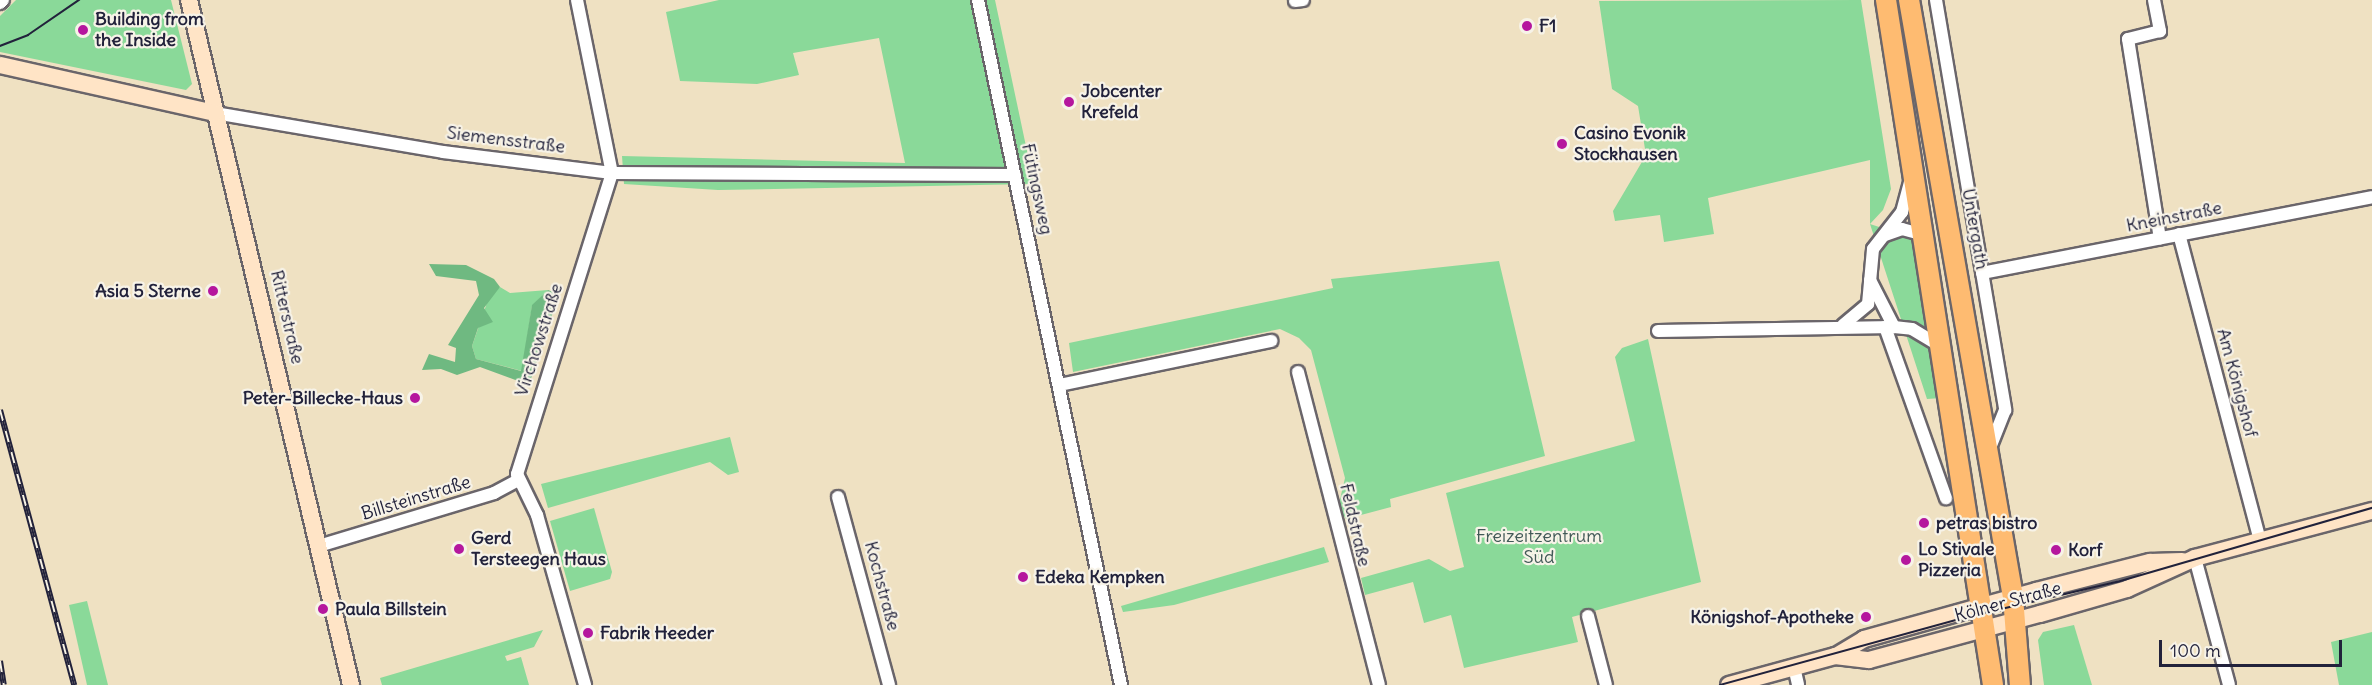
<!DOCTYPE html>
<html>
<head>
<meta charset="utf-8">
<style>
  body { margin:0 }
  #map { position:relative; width:2372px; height:685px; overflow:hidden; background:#efe1c2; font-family:Delius,sans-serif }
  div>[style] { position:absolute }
  .green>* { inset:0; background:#8ad999 }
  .forest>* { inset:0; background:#6fb981 }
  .roads { filter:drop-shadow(2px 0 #6a656a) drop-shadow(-2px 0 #6a656a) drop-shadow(0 2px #6a656a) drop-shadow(0 -2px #6a656a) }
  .minor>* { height:12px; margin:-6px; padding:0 6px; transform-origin:6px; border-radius:6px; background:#fff }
  .secondary>* { height:16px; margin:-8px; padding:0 8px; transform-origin:8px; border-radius:8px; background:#ffe4c6 }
  .primary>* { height:20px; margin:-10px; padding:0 10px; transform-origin:10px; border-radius:10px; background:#febb71 }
  .tram>* { height:1.5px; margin:-0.75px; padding:0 0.75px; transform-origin:0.75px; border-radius:0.75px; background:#22223b }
  .rail>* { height:6px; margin-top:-3px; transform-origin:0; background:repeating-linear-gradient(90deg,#f7f3e8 0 11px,#22223b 0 22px); box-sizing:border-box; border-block:2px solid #22223b }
  .dots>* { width:16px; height:16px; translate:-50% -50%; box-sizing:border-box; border:3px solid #f7f3e8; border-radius:50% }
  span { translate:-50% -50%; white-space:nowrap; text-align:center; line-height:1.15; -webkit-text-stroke:4.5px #f7f3e8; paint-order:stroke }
  .poi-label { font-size:18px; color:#22223b; font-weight:700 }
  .left { translate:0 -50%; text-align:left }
  .right { translate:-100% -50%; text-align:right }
  .street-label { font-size:18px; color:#22223b }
  .park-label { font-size:18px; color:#415957 }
  .scale { position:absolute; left:2159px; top:640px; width:183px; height:27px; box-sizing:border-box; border:3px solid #22223b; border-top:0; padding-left:8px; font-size:18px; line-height:21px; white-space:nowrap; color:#22223b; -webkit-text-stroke:4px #f7f3e8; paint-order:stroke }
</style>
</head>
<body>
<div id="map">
  <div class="green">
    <i style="clip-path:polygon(16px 0,171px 0,192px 84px,186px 90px,0 52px,0 16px)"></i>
    <i style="clip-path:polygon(719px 0,995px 0,1034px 184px,718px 190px,624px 184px,622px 156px,905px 163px,879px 38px,793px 53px,799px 75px,757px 84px,680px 81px,666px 12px)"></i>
    <i style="clip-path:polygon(1861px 0,1891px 189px,1883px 210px,1870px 224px,1919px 240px,1941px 398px,1927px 399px,1870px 224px,1870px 160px,1708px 198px,1714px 234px,1664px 242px,1660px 215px,1615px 221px,1613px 211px,1646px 155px,1638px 106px,1612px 89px,1599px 1px)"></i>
    <i style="clip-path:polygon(1499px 261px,1545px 456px,1390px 499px,1391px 507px,1346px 519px,1338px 508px,1345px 478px,1311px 350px,1299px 338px,1280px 329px,1073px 372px,1069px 343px,1333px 288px,1331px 279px)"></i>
    <i style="clip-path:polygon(500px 287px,510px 293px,548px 290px,532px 306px,522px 371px,476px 359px,472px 346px,490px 294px)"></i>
    <i style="clip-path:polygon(1648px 339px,1701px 582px,1572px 617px,1578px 642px,1464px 668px,1451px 615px,1424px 623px,1413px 582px,1365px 595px,1361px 578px,1429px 559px,1450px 571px,1464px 567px,1446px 493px,1635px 441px,1615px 357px,1622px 348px)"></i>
    <i style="clip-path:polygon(730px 437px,739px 472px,728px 475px,710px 462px,548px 508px,541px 484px)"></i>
    <i style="clip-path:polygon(594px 508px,612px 572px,610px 579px,570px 591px,550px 521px)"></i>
    <i style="clip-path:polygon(1324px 547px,1329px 562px,1174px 605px,1123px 612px,1121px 606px)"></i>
    <i style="clip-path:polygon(87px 601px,108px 685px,87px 685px,69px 605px)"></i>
    <i style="clip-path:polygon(2074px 625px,2092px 685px,2044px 685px,2038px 640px,2043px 632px)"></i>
    <i style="clip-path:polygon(543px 630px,534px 647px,505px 656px,507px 661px,521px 657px,529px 685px,382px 685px,380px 678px)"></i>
    <i style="clip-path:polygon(2372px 632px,2372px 685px,2339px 685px,2331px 642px)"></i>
  </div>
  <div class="forest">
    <i style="clip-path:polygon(429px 264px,466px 265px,494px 279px,500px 287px,484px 308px,493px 322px,478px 328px,472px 346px,476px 359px,521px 371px,532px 305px,548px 290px,559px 294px,529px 385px,480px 367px,457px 375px,441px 369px,422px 370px,429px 354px,455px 362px,456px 348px,448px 345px,479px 295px,476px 281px,436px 276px)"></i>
  </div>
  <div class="roads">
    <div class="minor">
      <i style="left:577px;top:0;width:177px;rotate:78.6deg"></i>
      <i style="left:612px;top:173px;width:316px;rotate:107.5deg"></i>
      <i style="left:517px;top:474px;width:46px;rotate:64deg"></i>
      <i style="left:537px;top:515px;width:177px;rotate:74.2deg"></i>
      <i style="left:978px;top:0;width:700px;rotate:78.21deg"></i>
      <i style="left:1936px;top:0;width:416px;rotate:80.4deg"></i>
      <i style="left:2005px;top:410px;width:46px;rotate:111.6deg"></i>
      <i style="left:2154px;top:0;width:32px;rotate:79deg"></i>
      <i style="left:2160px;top:31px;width:33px;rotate:166deg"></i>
      <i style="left:2128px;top:39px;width:202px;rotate:80.9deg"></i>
      <i style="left:1295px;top:1px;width:8px;rotate:-7deg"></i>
      <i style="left:0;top:3px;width:4px;rotate:-45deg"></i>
      <i style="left:215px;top:113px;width:231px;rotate:9.7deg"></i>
      <i style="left:443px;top:152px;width:170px;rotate:7.1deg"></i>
      <i style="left:612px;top:173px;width:403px;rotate:0.3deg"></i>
      <i style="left:2179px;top:234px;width:317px;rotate:75.2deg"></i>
      <i style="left:1885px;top:235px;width:18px;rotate:-19deg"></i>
      <i style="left:1902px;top:229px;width:24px;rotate:15deg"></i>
      <i style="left:1982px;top:273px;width:397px;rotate:-11deg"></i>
      <i style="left:1870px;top:280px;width:53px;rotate:62.9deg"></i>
      <i style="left:1843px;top:325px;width:33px;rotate:-40deg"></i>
      <i style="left:1868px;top:304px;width:55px;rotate:-84.8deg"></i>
      <i style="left:1873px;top:249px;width:47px;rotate:-51.9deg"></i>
      <i style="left:1902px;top:212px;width:30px;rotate:-75deg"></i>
      <i style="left:1885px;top:327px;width:182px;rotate:70.4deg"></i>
      <i style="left:1658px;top:331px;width:236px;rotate:-1deg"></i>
      <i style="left:1894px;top:327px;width:18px;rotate:6deg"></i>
      <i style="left:1912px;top:329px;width:35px;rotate:31deg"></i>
      <i style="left:1298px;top:372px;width:323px;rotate:75.5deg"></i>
      <i style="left:1060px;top:385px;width:216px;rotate:-11.8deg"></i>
      <i style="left:838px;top:497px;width:195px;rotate:74.8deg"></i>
      <i style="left:322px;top:545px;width:180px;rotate:-16.8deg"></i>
      <i style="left:494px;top:493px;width:27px;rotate:-28deg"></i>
      <i style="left:2195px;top:558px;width:131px;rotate:75deg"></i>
      <i style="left:1588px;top:616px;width:71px;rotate:75.4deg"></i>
      <i style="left:1794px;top:667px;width:18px;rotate:77deg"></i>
    </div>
    <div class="secondary">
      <i style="left:189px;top:0;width:704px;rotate:76.69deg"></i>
      <i style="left:0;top:65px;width:220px;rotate:12.6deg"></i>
      <i style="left:1836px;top:656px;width:33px;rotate:-31deg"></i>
      <i style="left:1864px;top:639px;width:179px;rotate:-15.6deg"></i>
      <i style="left:2036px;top:591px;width:118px;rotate:-14.3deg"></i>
      <i style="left:2150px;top:562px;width:32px;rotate:-2deg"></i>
      <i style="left:1729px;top:685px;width:110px;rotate:-15.3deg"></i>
      <i style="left:1835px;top:656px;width:34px;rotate:7deg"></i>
      <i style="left:1869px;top:660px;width:177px;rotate:-15.1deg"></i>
      <i style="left:2040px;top:614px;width:91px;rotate:-16deg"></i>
      <i style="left:2127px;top:589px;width:75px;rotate:-24.5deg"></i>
      <i style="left:2195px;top:558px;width:183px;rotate:-14.9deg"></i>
    </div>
    <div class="primary">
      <i style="left:1886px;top:0;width:693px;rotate:81.12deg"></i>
      <i style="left:1909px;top:0;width:606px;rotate:80.12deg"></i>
      <i style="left:2013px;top:597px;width:88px;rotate:85.5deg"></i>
    </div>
  </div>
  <div class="tram">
    <i style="left:0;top:46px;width:30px;rotate:-21deg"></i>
    <i style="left:28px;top:35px;width:62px;rotate:-34.5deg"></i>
    <i style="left:1720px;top:685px;width:252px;rotate:-15.4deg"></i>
    <i style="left:1963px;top:618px;width:158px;rotate:-13.2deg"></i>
    <i style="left:2117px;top:582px;width:266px;rotate:-16.2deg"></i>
  </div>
  <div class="rail">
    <i style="left:0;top:410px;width:285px;rotate:74.9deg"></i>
    <i style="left:0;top:661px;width:24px;rotate:81deg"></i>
  </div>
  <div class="dots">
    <i style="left:1527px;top:26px;background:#b5179e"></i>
    <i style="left:83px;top:30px;background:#b5179e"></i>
    <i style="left:1069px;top:102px;background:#b5179e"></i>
    <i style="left:1562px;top:144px;background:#b5179e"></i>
    <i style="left:213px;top:291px;background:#b5179e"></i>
    <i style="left:415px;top:398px;background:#b5179e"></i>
    <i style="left:1924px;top:523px;background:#b5179e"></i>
    <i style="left:459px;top:549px;background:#b5179e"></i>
    <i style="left:2056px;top:550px;background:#b5179e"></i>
    <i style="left:1906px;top:560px;background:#b5179e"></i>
    <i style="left:1023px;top:577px;background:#b5179e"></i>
    <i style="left:323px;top:609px;background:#b5179e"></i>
    <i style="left:1866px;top:617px;background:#b5179e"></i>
    <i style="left:588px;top:633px;background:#b5179e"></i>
  </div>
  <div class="poi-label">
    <span class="left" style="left:95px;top:30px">Building from<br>the Inside</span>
    <span class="left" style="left:1539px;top:26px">F1</span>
    <span class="left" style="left:1081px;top:102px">Jobcenter<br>Krefeld</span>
    <span class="left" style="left:1574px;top:144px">Casino Evonik<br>Stockhausen</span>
    <span class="right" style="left:201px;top:291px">Asia 5 Sterne</span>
    <span class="right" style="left:403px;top:398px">Peter-Billecke-Haus</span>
    <span class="left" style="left:1936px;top:523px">petras bistro</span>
    <span class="left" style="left:471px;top:549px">Gerd<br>Tersteegen Haus</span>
    <span class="left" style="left:1918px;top:560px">Lo Stivale<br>Pizzeria</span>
    <span class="left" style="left:2068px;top:550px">Korf</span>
    <span class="left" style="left:1035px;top:577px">Edeka Kempken</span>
    <span class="left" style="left:335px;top:609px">Paula Billstein</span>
    <span class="right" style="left:1854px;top:617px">Königshof-Apotheke</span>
    <span class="left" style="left:600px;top:633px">Fabrik Heeder</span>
  </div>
  <div class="street-label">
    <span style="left:506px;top:140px;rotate:7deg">Siemensstraße</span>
    <span style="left:1037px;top:189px;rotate:78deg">Fütingsweg</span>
    <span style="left:2174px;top:217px;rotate:-11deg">Kneinstraße</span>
    <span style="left:1975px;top:229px;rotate:80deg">Untergath</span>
    <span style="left:287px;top:317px;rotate:77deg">Ritterstraße</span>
    <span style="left:539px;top:340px;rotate:-72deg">Virchowstraße</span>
    <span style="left:2237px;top:383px;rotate:75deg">Am Königshof</span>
    <span style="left:416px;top:498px;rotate:-17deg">Billsteinstraße</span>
    <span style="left:1355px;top:525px;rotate:77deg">Feldstraße</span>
    <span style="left:882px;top:586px;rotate:75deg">Kochstraße</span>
    <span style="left:2008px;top:602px;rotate:-15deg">Kölner Straße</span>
  </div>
  <div class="park-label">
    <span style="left:1539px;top:547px">Freizeitzentrum<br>Süd</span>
  </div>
  <div class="scale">100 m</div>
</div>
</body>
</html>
